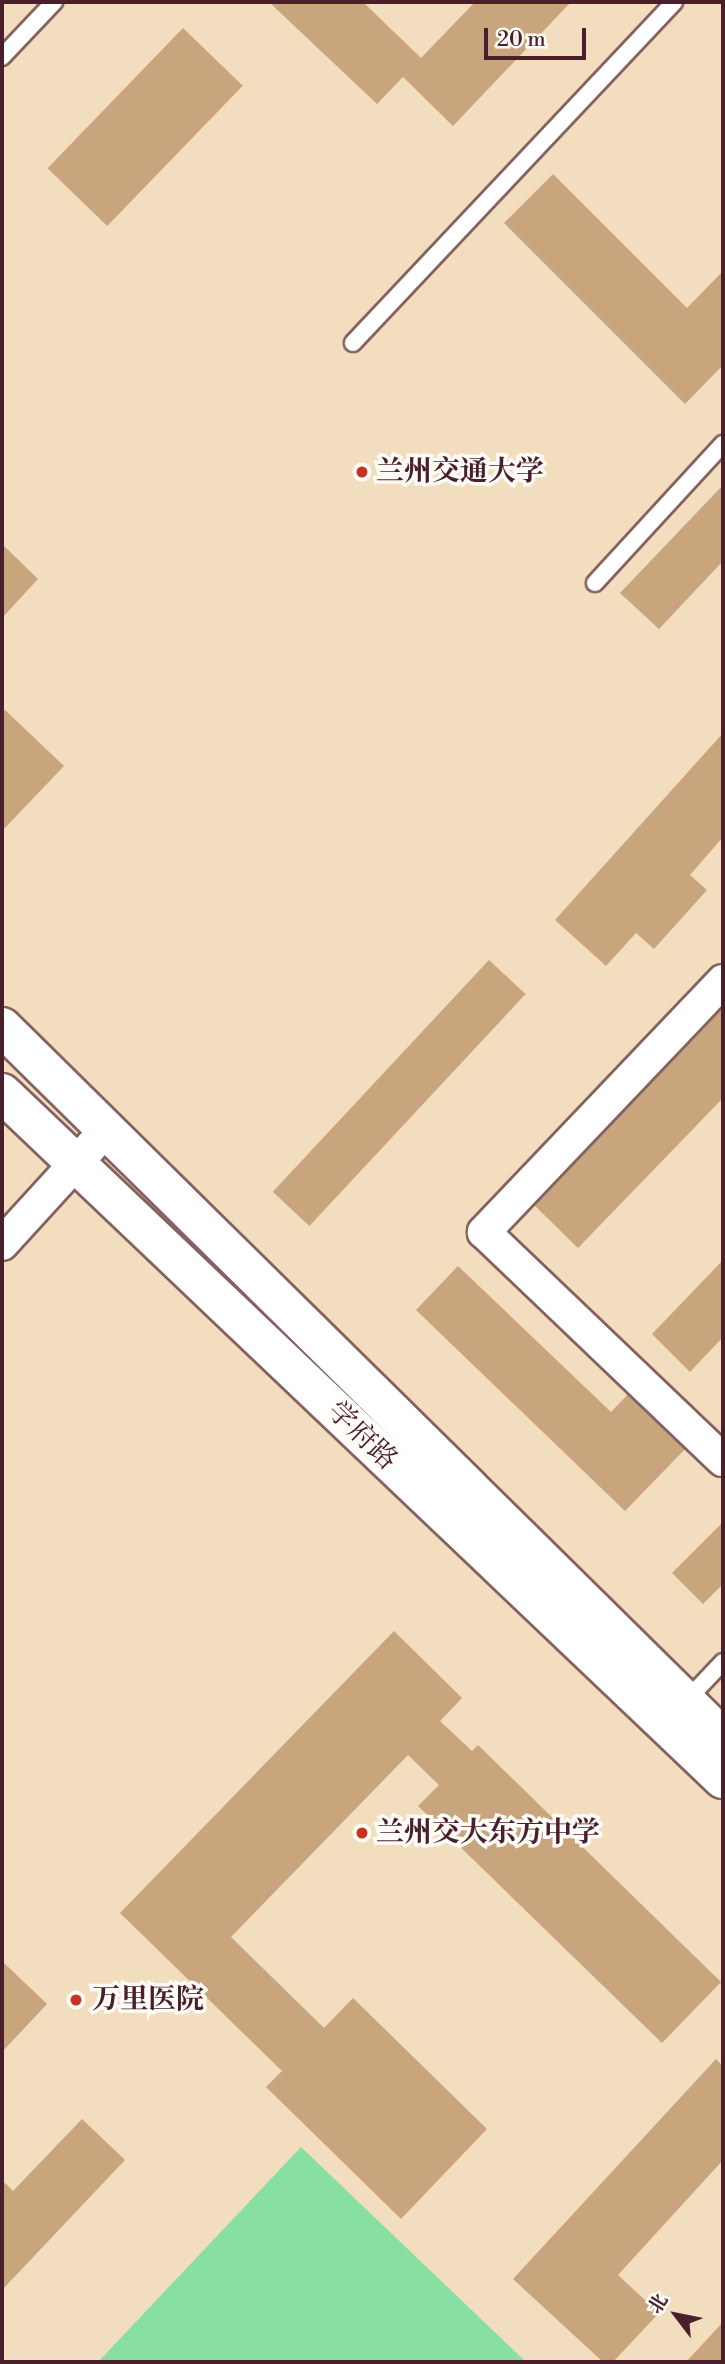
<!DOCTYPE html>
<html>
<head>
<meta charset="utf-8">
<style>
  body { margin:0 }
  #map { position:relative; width:725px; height:2364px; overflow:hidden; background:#f3ddbf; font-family:"Libre Bodoni","Noto Serif SC",serif }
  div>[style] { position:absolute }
  .green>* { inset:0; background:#87dfa4 }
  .building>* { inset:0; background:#c8a57d; transform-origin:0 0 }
  .roads { filter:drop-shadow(2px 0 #85625f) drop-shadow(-2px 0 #85625f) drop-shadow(0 2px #85625f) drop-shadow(0 -2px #85625f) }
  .service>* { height:16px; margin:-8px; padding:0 8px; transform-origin:8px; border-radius:8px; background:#fff }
  .minor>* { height:32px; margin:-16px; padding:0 16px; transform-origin:16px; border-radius:16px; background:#fff }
  .tertiary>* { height:38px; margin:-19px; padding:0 19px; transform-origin:19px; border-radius:19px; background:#fff }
  .dots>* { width:19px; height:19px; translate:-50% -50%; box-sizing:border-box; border:4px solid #fdfcf7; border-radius:50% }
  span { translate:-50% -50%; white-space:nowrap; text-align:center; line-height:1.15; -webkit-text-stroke:7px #fdfcf7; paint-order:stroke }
  .poi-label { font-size:28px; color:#4a1f2b; font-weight:700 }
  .left { translate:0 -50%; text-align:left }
  .street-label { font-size:28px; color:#4a1f2b }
  .frame { position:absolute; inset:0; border:4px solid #4a1f2b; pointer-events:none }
  .north { position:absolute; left:641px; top:2280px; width:70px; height:70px; -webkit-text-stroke:5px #fdfcf7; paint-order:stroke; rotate:302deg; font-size:19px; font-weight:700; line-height:28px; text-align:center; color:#4a1f2b }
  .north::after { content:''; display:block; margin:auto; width:24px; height:32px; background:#4a1f2b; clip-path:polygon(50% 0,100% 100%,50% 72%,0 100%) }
  .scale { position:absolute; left:484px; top:28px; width:102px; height:32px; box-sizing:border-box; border:4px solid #4a1f2b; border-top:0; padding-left:9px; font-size:21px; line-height:24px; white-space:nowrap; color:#4a1f2b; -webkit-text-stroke:5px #fdfcf7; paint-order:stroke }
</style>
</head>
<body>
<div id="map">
  <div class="green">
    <i style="clip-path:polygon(301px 2147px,526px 2362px,98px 2362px)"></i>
  </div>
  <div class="building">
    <i style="clip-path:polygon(269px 2px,363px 2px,421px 58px,475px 2px,571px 2px,453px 126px,403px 77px,377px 104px)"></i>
    <i style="left:183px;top:28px;width:83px;height:195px;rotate:44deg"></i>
    <i style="clip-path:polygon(553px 174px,687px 308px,723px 271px,723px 365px,685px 404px,504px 223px)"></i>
    <i style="clip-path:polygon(723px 485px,723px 561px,659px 629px,620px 593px)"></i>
    <i style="clip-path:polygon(2px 544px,38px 579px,2px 618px)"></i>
    <i style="clip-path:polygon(5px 710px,64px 766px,2px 831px,2px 713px)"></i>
    <i style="clip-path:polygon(723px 733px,723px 837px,690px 875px,707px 890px,654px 949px,636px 933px,606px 966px,555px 920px)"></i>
    <i style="left:489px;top:960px;width:50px;height:317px;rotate:43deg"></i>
    <i style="clip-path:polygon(723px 1001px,723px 1098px,578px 1248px,530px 1201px)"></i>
    <i style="clip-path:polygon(723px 1260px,723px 1337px,690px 1372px,652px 1334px)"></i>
    <i style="clip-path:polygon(458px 1266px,611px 1412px,632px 1390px,689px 1445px,625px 1511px,416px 1310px)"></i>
    <i style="clip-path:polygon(723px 1522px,723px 1584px,703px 1604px,672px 1573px)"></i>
    <i style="clip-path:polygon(394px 1631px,462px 1698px,440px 1721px,472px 1751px,478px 1745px,721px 1982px,662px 2043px,418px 1806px,439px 1785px,408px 1755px,231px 1937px,324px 2028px,353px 1998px,487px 2129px,401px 2219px,266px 2087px,282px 2071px,120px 1913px)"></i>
    <i style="clip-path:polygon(2px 1961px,47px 2004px,2px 2052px)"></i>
    <i style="clip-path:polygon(716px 2059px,723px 2066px,723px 2160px,618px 2275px,659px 2313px,613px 2362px,603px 2362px,513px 2279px)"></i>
    <i style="clip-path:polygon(82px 2119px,125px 2160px,2px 2290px,2px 2180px,13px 2191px)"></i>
    <i style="clip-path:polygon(723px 2322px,723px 2362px,686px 2362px)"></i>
  </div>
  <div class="roads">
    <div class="service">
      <i style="left:2px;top:57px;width:76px;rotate:-46.6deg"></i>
      <i style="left:353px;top:343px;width:468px;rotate:-46.7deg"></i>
      <i style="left:595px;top:583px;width:189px;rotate:-47.4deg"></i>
      <i style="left:685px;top:1702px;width:55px;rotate:-46.5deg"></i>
    </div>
    <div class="minor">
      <i style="left:723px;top:981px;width:347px;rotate:133.6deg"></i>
      <i style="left:484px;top:1232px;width:330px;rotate:43.7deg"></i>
      <i style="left:2px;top:1244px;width:154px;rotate:-47.6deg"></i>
    </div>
    <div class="tertiary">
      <i style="left:2px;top:1027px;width:1013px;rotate:44.6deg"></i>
      <i style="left:2px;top:1093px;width:995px;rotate:43.58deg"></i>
    </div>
  </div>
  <div class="dots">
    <i style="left:362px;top:472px;background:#c8321e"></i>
    <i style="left:362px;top:1833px;background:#c8321e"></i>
    <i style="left:76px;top:2000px;background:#c8321e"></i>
  </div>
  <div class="poi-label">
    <span class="left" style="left:376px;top:472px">兰州交通大学</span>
    <span class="left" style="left:376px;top:1833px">兰州交大东方中学</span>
    <span class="left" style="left:92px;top:2000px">万里医院</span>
  </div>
  <div class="street-label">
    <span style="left:362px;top:1436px;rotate:44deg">学府路</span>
  </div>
  <div class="frame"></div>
  <div class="north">北</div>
  <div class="scale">20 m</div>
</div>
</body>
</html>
